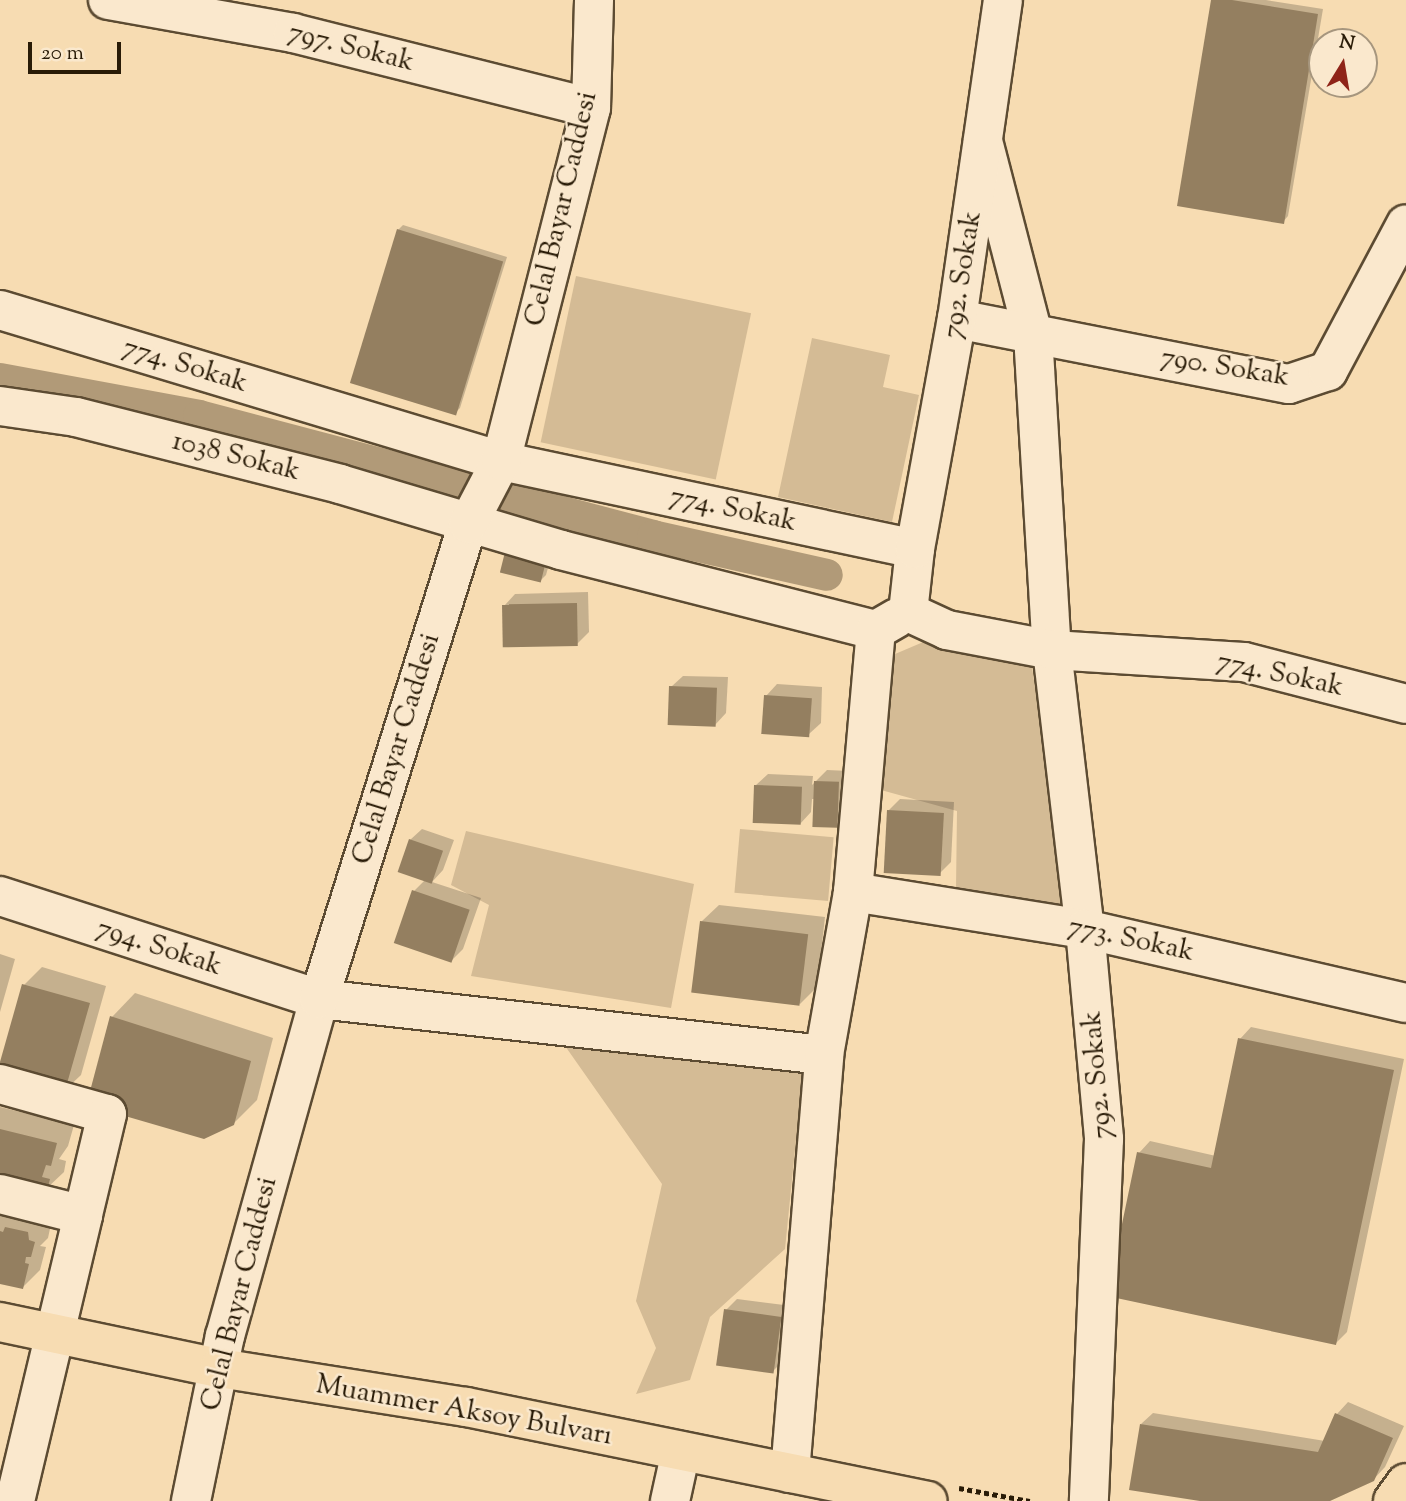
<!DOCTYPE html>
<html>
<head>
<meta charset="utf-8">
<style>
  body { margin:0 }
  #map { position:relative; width:1406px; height:1501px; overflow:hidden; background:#f7dcb2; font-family:"Sorts Mill Goudy",serif }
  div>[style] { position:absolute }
  .green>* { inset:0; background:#d4bb95; transform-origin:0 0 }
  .shadow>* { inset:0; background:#0003 }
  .canal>* { height:32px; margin:-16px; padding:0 16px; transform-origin:16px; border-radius:16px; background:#b19a78 }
  .building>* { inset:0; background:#947f60; transform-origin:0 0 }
  .path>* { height:4.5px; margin-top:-2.25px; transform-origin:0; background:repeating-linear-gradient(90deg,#291b07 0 5px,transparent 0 8.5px) }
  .roads { filter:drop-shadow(2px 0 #5c4b32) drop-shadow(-2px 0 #5c4b32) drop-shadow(0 2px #5c4b32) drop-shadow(0 -2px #5c4b32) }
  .minor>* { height:38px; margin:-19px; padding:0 19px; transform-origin:19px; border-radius:19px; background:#fae8cd }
  .major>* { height:38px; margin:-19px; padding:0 19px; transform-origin:19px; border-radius:19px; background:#f7dcb2 }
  span { translate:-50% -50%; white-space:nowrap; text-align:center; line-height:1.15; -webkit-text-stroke:5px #fae8cd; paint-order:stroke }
  .street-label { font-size:28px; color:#291b07 }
  .north { position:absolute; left:1308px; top:28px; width:70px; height:70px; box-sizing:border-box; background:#fae8cd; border:2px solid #a6967e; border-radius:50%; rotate:11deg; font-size:19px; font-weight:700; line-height:28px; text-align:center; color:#291b07 }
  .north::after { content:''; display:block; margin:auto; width:24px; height:32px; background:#8f2418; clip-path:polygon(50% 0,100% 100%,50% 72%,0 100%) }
  .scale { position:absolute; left:28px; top:42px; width:93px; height:32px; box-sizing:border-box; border:4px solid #291b07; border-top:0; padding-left:9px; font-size:21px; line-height:24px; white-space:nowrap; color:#291b07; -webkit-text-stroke:5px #fae8cd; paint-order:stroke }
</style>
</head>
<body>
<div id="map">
  <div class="green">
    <i style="left:576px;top:276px;width:179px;height:170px;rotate:12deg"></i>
    <i style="clip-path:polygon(812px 338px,890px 355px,883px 387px,919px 395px,892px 522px,778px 497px)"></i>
    <i style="clip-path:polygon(928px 640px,1032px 667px,1067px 909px,956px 888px,957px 811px,881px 790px,888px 657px)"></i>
    <i style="left:740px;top:829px;width:94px;height:64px;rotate:5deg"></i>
    <i style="clip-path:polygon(466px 831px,694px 884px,671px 1008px,471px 976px,489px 905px,451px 885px)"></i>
    <i style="clip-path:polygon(563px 1043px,803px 1070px,785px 1249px,710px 1317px,690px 1380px,636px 1394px,656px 1348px,636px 1301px,662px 1184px)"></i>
  </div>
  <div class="shadow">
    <i style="clip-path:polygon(1213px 0,1266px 0,1323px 9px,1288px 216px,1283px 222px)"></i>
    <i style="clip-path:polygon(403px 225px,507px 257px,460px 408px,454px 414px,398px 230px)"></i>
    <i style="clip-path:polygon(512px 548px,551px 557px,546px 575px,541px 580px)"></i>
    <i style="clip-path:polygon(588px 592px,589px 632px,577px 644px,504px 606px,515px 594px)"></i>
    <i style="clip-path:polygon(683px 676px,728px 677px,726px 713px,715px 725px,671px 687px)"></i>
    <i style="clip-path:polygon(777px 684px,822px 687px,821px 723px,809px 734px,766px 696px)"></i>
    <i style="clip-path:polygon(827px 770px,849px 771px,849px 814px,837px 826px,815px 799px,812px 799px,811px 812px,800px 824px,756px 785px,768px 774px,813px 776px,812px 785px)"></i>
    <i style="clip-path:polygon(900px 799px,954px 802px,951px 862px,939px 874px,888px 811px)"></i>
    <i style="clip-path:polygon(422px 829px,454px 840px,443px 870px,432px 882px,481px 898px,463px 949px,452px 960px,414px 891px,425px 880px,410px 840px)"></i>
    <i style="clip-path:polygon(719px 905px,825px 917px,817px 987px,800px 1004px,701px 922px)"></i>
    <i style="clip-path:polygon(0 954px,15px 959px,0 1012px)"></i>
    <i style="clip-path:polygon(42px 967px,106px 986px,81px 1075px,63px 1092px,24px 985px)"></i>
    <i style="clip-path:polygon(135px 993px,273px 1038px,257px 1100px,233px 1124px,90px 1094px,112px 1017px)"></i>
    <i style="clip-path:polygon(1251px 1027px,1404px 1059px,1347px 1332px,1336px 1343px,1139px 1153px,1150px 1141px,1216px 1156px,1240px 1039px)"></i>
    <i style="clip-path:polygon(0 1107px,74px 1125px,68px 1146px,59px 1159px,66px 1161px,64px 1172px,46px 1189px,0 1183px)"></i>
    <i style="clip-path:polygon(0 1204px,51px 1224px,48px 1238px,40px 1246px,46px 1247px,40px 1270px,23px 1287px,0 1282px)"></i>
    <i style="clip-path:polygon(737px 1299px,792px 1306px,785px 1359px,773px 1371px,726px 1310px)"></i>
    <i style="clip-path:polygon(1348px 1402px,1404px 1426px,1385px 1467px,1373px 1480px,1310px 1501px,1211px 1501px,1141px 1424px,1153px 1413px,1325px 1441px,1337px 1414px)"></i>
  </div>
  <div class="canal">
    <i style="left:0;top:379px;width:202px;rotate:10.5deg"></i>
    <i style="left:199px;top:416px;width:470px;rotate:14.8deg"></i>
    <i style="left:653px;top:536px;width:178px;rotate:12.6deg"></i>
  </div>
  <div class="building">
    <i style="clip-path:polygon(1211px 0,1232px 0,1318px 14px,1284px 224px,1177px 206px)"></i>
    <i style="left:397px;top:229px;width:111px;height:161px;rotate:17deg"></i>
    <i style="left:505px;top:552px;width:42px;height:21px;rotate:14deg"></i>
    <i style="left:577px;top:603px;width:43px;height:75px;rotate:89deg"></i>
    <i style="left:669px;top:686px;width:48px;height:39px;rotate:2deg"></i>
    <i style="left:764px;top:695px;width:48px;height:39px;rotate:4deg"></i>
    <i style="left:814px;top:781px;width:25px;height:46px;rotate:2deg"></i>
    <i style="left:754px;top:785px;width:48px;height:38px;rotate:2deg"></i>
    <i style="left:887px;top:810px;width:57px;height:63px;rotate:3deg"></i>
    <i style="left:409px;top:839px;width:36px;height:35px;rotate:19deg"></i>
    <i style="left:412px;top:890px;width:61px;height:56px;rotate:19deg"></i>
    <i style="left:700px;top:921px;width:109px;height:72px;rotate:7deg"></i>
    <i style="clip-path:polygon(22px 984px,90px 1003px,64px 1094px,0 1076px,0 1062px)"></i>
    <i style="clip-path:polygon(110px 1016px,251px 1061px,234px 1125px,204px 1139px,101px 1109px,89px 1095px)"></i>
    <i style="clip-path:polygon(1238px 1038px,1394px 1070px,1336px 1345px,1107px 1296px,1137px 1152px,1211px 1168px)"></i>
    <i style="clip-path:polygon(0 1129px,57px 1143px,51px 1166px,46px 1165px,42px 1177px,50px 1179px,47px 1191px,0 1182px)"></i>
    <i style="clip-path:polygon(5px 1227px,28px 1232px,29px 1240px,35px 1242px,31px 1257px,26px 1257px,25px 1263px,29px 1264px,23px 1289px,0 1284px,0 1231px,3px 1232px)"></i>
    <i style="left:724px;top:1309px;width:58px;height:57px;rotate:8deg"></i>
    <i style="clip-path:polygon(1335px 1413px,1393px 1438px,1374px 1481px,1330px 1501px,1200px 1501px,1129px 1490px,1140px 1424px,1318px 1452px)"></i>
  </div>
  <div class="path">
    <i style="left:959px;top:1488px;width:72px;rotate:10.4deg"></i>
  </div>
  <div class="roads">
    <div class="minor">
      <i style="left:108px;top:0;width:188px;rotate:10.1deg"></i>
      <i style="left:293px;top:33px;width:307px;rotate:14.1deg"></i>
      <i style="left:983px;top:141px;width:199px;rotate:75.5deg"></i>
      <i style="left:1033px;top:334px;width:317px;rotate:86.6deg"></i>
      <i style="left:1052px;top:650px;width:281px;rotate:83.3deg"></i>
      <i style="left:1085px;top:929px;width:211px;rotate:84.8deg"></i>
      <i style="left:1104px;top:1139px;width:362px;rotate:92.4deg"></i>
      <i style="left:0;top:310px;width:523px;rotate:16.77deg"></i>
      <i style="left:501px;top:461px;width:423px;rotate:12deg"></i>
      <i style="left:915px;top:549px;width:63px;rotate:96.3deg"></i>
      <i style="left:908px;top:612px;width:43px;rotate:24.8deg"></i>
      <i style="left:947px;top:630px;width:107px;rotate:10.8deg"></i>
      <i style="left:1052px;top:650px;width:192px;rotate:3.6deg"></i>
      <i style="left:1244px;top:662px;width:167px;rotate:14.5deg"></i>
      <i style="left:957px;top:319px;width:338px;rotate:11.1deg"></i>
      <i style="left:1289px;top:384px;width:41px;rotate:-18.4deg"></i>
      <i style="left:1328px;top:371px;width:166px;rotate:-62deg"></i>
      <i style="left:0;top:406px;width:77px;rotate:8.2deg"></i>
      <i style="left:76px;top:417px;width:272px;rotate:14.2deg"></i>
      <i style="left:340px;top:484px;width:231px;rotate:16.6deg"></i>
      <i style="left:561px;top:550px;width:325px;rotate:14.3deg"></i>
      <i style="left:915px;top:549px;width:234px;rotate:-79.7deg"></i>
      <i style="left:957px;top:319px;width:322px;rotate:-81.8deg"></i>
      <i style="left:853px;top:892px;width:235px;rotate:9.1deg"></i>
      <i style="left:1085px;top:929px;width:329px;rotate:13deg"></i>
      <i style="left:0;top:896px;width:335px;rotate:17.9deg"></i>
      <i style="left:319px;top:999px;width:508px;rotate:6.33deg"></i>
      <i style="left:0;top:1084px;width:111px;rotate:15.7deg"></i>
      <i style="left:107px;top:1114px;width:104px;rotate:103.4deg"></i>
      <i style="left:83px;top:1215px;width:86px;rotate:-165.8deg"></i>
      <i style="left:790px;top:1473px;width:419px;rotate:-85.3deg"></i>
      <i style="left:824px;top:1055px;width:166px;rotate:-79.9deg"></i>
      <i style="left:853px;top:892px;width:263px;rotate:-85deg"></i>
      <i style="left:876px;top:630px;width:24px;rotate:-30deg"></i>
      <i style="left:15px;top:1501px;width:294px;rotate:-76.6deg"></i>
      <i style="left:191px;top:1501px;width:168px;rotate:-78.4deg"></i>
      <i style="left:225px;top:1336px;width:350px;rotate:-74.4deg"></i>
      <i style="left:319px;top:999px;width:498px;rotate:-72.6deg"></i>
      <i style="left:468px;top:524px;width:71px;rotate:-62.4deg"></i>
      <i style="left:501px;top:461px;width:364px;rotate:-75.7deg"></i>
      <i style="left:591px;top:108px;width:108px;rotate:-88.4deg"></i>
      <i style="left:670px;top:1501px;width:51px;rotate:-77.6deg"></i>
    </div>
    <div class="major">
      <i style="left:0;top:1322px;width:224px;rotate:11.9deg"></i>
      <i style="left:219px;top:1368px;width:250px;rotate:9deg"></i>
      <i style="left:466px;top:1407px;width:471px;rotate:11.5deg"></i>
      <i style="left:1393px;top:1501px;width:22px;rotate:-54deg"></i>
    </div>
  </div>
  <div class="street-label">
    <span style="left:351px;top:48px;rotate:14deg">797. Sokak</span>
    <span style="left:562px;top:209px;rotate:-77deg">Celal Bayar Caddesi</span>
    <span style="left:963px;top:275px;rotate:-81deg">792. Sokak</span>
    <span style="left:185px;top:366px;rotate:17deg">774. Sokak</span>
    <span style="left:1225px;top:368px;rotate:9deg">790. Sokak</span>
    <span style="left:236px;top:457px;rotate:14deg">1038 Sokak</span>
    <span style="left:733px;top:510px;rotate:12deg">774. Sokak</span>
    <span style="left:1280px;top:675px;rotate:12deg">774. Sokak</span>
    <span style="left:397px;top:749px;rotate:-73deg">Celal Bayar Caddesi</span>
    <span style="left:1131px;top:940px;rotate:12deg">773. Sokak</span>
    <span style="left:159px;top:948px;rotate:18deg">794. Sokak</span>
    <span style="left:1098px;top:1075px;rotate:-95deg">792. Sokak</span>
    <span style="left:240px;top:1294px;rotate:-76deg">Celal Bayar Caddesi</span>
    <span style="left:464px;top:1411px;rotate:10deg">Muammer Aksoy Bulvarı</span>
  </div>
  <div class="north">N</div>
  <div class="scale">20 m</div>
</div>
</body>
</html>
